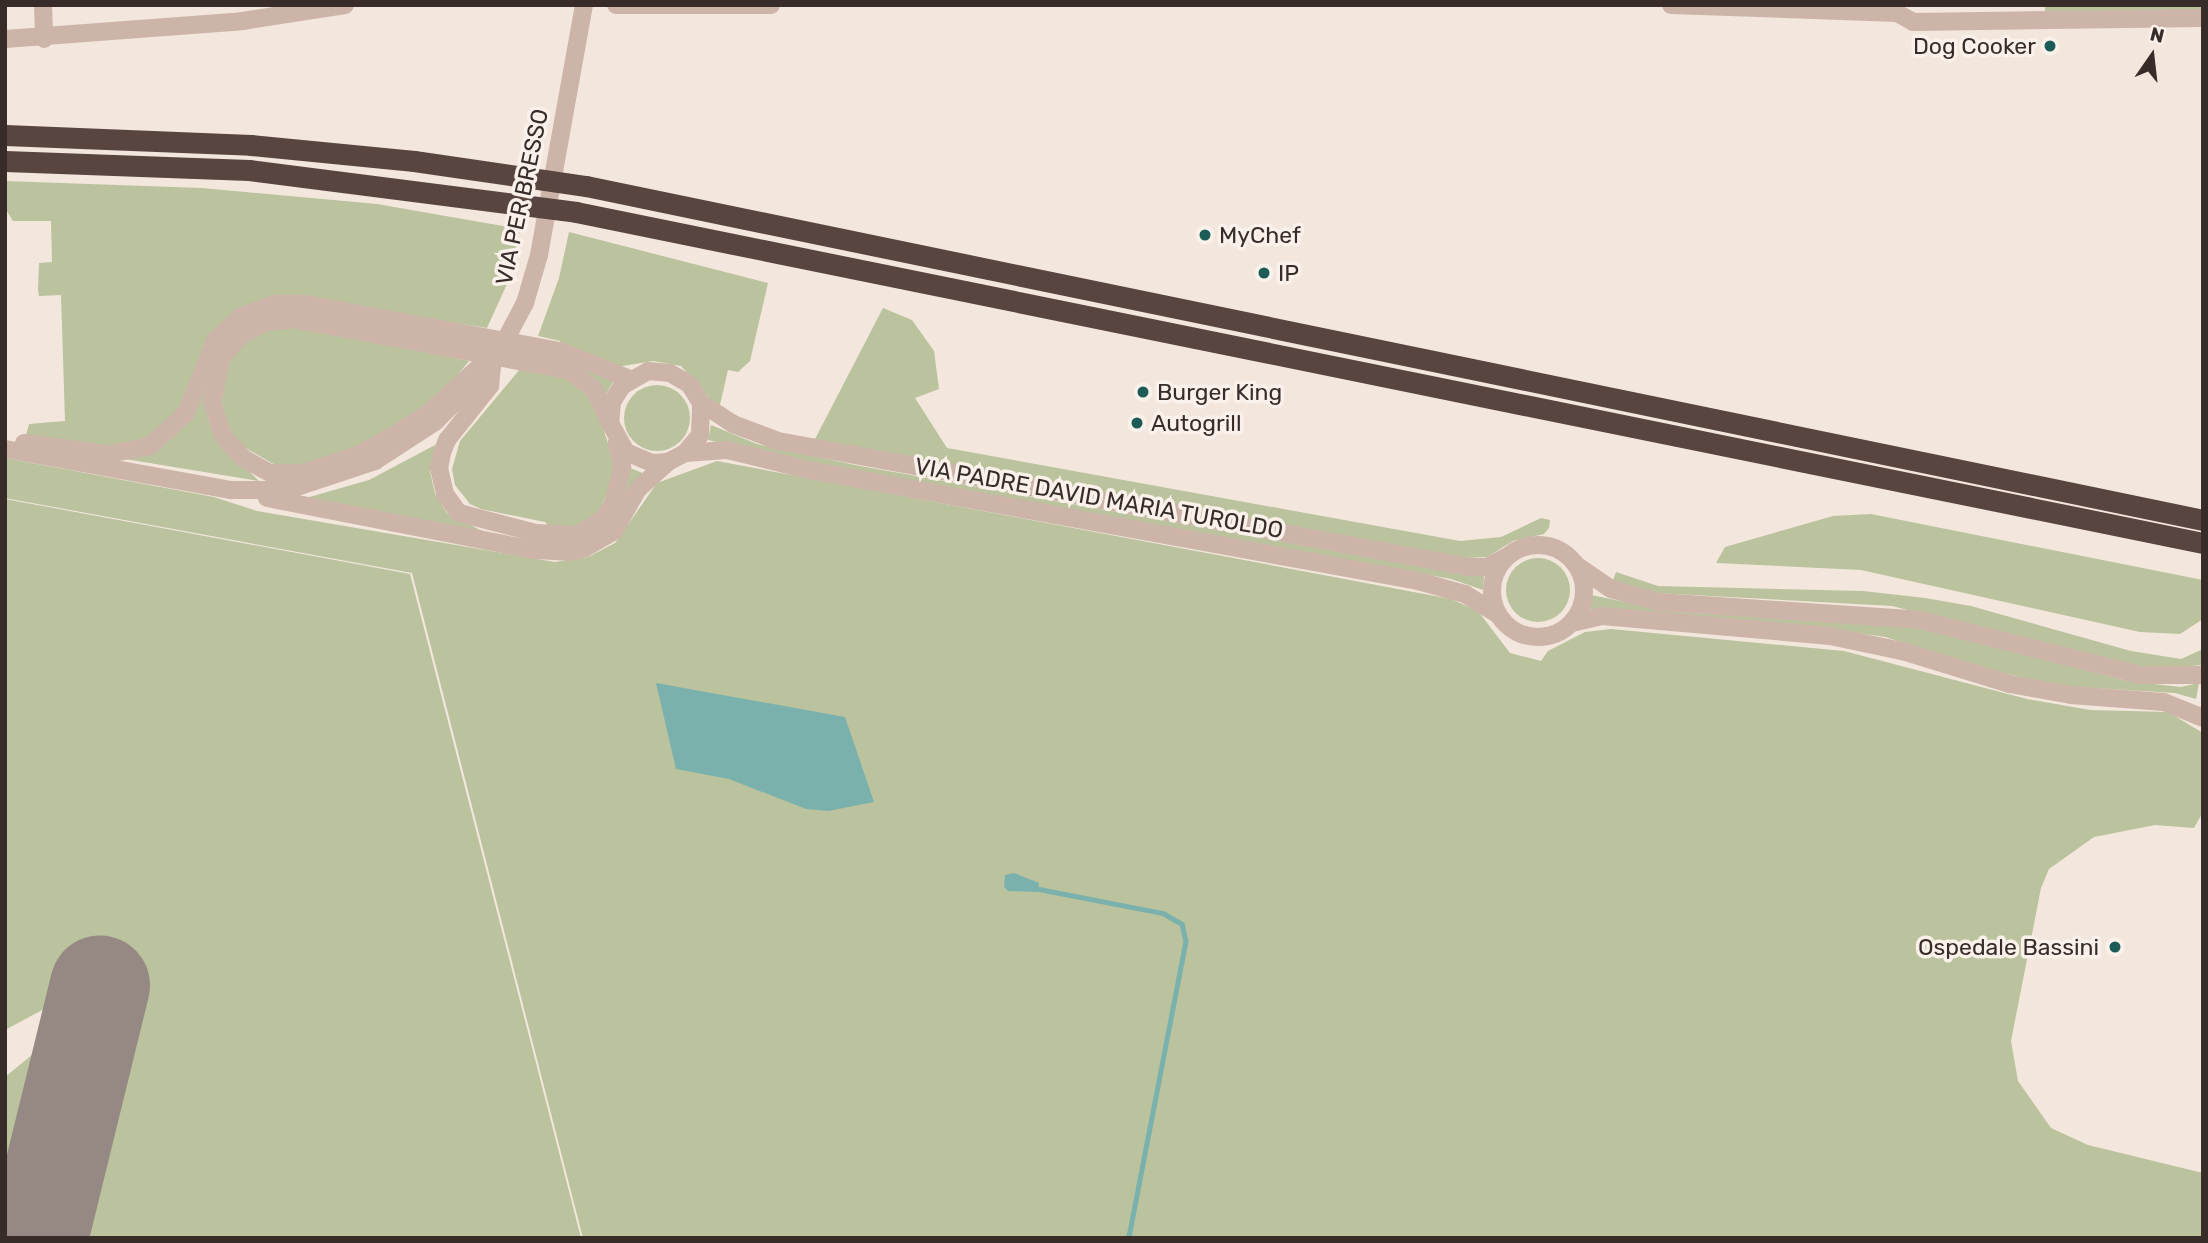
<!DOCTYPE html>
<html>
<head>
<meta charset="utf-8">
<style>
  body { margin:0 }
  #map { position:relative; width:2208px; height:1243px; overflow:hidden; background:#f3e6dd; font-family:Rubik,sans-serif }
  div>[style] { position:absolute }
  .green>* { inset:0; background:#bac39d }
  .round { border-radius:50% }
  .water>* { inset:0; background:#7bb1ad }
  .stream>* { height:4.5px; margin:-2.25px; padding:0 2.25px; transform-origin:2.25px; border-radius:2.25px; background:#7bb1ad }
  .runway>* { height:100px; margin:-50px; padding:0 50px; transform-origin:50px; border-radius:50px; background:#968983 }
  .minor>* { height:18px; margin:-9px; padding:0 9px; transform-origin:9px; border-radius:9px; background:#ccb4a9 }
  .tertiary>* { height:18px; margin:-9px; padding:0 9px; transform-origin:9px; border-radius:9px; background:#ccb4a9 }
  .tertiary>.ring { margin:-9px; padding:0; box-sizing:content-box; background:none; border:18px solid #ccb4a9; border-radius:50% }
  .motorway>* { height:21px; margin:-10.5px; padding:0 10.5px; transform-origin:10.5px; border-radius:10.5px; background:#594540 }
  .dots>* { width:19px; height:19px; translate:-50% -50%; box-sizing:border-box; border:4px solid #faf1ea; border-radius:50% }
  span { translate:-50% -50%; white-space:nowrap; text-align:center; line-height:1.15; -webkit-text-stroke:7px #faf1ea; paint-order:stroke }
  .poi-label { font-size:23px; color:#382c29 }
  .right { translate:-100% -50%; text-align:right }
  .left { translate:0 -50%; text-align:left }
  .street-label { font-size:23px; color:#382c29 }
  .frame { position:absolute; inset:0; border:7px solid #382c29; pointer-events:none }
  .north { position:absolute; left:2117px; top:21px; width:70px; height:70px; -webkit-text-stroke:5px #faf1ea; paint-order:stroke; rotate:14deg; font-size:19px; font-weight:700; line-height:28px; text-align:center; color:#382c29 }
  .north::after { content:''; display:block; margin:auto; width:24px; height:32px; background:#382c29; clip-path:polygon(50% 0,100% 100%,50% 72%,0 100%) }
</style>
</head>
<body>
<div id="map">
  <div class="green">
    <i style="clip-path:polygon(2203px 5px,2203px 10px,2045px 14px,2045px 7px)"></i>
    <i style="clip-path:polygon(5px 181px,202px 188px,377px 204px,520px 229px,511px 275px,487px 328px,308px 299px,204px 344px,182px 409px,152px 438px,107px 448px,26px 435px,29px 424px,65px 421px,61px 295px,39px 296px,38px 290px,39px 263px,52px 262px,51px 221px,13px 221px,5px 208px)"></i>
    <i style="clip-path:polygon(569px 232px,768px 283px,750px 361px,738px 372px,728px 370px,719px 409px,681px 366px,653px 361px,617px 367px,560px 345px,560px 341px,538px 336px,559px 278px)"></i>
    <i style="clip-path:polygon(883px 308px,912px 320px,934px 351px,939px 389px,915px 398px,947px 448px,1460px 541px,1501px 537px,1541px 518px,1550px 520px,1549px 528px,1544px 534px,1513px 541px,1487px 557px,1467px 558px,814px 441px)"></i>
    <i style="clip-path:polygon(277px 310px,303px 310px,562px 357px,615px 379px,605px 396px,581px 370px,558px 361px,296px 313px,268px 316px,235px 332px,219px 351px,205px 392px,209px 422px,220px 443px,259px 481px,125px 459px,155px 450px,188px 421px,210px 358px,230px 331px)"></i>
    <i style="clip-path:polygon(284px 325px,450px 357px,469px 361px,436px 401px,416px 417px,317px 466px,277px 466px,235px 442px,218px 398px,229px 357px,258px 332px)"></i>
    <i style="clip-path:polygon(520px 369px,561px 374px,593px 399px,598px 413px,614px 461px,614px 480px,599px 511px,575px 527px,550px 528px,545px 522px,481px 509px,470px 504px,455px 485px,452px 469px,460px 441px)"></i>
    <i class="round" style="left:624px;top:385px;width:66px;height:66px"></i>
    <i style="clip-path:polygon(711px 425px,757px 444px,855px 465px,1446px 571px,1484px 574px,1483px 590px,1451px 579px,821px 465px,708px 440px)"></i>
    <i style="clip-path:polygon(435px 445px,430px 471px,435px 494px,447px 513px,486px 533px,524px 540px,557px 544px,579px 541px,612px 516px,622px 496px,625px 466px,645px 474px,606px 529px,575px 547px,523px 544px,299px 500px,369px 480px)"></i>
    <i style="clip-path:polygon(5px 458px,214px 497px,257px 511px,555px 562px,588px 557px,615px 543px,657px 483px,717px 461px,1451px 599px,1478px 611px,1510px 653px,1541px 661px,1548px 651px,1585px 632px,1611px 629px,1844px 651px,2027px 699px,2090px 710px,2168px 712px,2203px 733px,2203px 812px,2194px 828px,2155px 825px,2094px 837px,2049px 869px,2041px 888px,2011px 1041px,2018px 1081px,2051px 1128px,2088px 1145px,2203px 1173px,2203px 1238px,583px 1238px,412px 573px,5px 498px)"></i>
    <i style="clip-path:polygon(5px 499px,410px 574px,581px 1238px,72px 1238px,131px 993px,66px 977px,59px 1001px,5px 1030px)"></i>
    <i style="clip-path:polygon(1871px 514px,2203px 580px,2203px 619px,2180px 634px,2140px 632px,1861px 570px,1716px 563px,1725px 547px,1833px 516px)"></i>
    <i class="round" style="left:1506px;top:558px;width:64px;height:64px"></i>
    <i style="clip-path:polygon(1616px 572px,1658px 586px,1863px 591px,1925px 598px,1971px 606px,2131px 651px,2181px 659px,2203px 649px,2203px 665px,2157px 669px,2121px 664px,1892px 606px,1655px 593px,1612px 583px)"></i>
    <i style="clip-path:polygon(1591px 595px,1675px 612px,1913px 626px,2127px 681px,2181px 687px,2199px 683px,2196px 699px,2175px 693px,2061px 686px,1994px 671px,1885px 637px,1810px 626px,1588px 609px)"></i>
    <i style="clip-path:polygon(49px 1041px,46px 1055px,5px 1222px,5px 1077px)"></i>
  </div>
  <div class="water">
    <i style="clip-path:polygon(656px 683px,845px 717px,874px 802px,828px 811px,806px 809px,729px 779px,676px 769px)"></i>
    <i style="clip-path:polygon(1014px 873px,1039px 883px,1038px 892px,1008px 891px,1004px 887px,1005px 875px)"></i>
  </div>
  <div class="stream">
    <i style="left:1039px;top:889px;width:126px;rotate:11deg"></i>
    <i style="left:1163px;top:913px;width:22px;rotate:30deg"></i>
    <i style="left:1182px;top:924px;width:17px;rotate:77deg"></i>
    <i style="left:1186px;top:941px;width:302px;rotate:100.9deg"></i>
  </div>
  <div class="runway">
    <i style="left:38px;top:1238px;width:260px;rotate:-76.2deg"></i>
  </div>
  <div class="minor">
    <i style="left:43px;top:5px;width:34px;rotate:88deg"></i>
    <i style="left:616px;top:5px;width:155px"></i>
    <i style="left:1671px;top:5px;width:226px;rotate:2deg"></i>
    <i style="left:1897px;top:13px;width:18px;rotate:29deg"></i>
    <i style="left:1913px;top:22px;width:290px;rotate:-0.8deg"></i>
    <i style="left:5px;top:39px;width:238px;rotate:-4.3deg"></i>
    <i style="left:242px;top:21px;width:104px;rotate:-8.8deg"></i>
  </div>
  <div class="tertiary">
    <i style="left:492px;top:365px;width:21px;rotate:95deg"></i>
    <i style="left:490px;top:386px;width:69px;rotate:128.5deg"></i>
    <i style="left:447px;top:440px;width:14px;rotate:111deg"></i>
    <i style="left:442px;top:453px;width:15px;rotate:101deg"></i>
    <i style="left:439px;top:468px;width:27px;rotate:77deg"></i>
    <i style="left:445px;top:494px;width:24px;rotate:54deg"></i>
    <i style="left:459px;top:513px;width:80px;rotate:14.6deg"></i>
    <i style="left:536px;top:533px;width:41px;rotate:2.8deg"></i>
    <i style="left:577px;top:535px;width:32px;rotate:-32deg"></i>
    <i style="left:604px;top:518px;width:17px;rotate:-57deg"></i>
    <i style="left:613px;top:504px;width:38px;rotate:-76deg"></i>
    <i style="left:622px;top:467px;width:25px;rotate:-102deg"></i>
    <i style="left:478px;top:368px;width:65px;rotate:137.5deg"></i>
    <i style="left:430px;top:412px;width:40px;rotate:147.1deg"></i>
    <i style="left:396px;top:434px;width:43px;rotate:151.1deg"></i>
    <i style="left:358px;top:455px;width:59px;rotate:162.2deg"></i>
    <i style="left:302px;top:473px;width:32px;rotate:180deg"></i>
    <i style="left:270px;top:473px;width:31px;rotate:-151deg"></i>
    <i style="left:243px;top:458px;width:30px;rotate:-132deg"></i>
    <i style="left:223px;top:436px;width:35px;rotate:-108deg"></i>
    <i style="left:212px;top:403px;width:46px;rotate:-78.7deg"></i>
    <i style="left:221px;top:358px;width:28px;rotate:-49deg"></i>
    <i style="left:239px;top:337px;width:28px;rotate:-30deg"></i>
    <i style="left:263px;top:323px;width:29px;rotate:-8deg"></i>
    <i style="left:292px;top:319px;width:281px;rotate:10.5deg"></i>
    <i style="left:568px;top:370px;width:32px;rotate:36deg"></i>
    <i style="left:594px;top:389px;width:38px;rotate:65deg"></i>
    <i style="left:701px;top:403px;width:38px;rotate:33deg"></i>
    <i style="left:733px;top:424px;width:48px;rotate:20.7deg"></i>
    <i style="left:778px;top:441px;width:702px;rotate:10.33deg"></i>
    <i style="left:1469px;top:567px;width:18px"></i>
    <i style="left:1487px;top:567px;width:21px;rotate:-28deg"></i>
    <i style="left:24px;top:443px;width:86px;rotate:7.4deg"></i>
    <i style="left:109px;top:454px;width:42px;rotate:-11deg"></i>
    <i style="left:150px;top:446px;width:49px;rotate:-42.5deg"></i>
    <i style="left:186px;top:413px;width:78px;rotate:-68.1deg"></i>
    <i style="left:215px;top:341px;width:35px;rotate:-44deg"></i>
    <i style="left:240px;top:317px;width:36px;rotate:-21deg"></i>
    <i style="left:274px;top:304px;width:32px"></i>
    <i style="left:306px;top:304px;width:258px;rotate:10.5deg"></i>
    <i style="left:560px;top:351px;width:75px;rotate:21.8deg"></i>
    <i style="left:5px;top:449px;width:230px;rotate:10.3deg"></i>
    <i style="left:231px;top:490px;width:57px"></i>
    <i style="left:288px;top:490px;width:92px;rotate:-18.4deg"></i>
    <i style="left:375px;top:461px;width:72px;rotate:-33deg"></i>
    <i style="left:435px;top:422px;width:81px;rotate:-45deg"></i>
    <i style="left:492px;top:365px;width:70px;rotate:-62deg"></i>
    <i style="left:525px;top:303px;width:50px;rotate:-73.7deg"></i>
    <i style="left:539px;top:255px;width:254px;rotate:-79.8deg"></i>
    <i style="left:685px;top:453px;width:42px;rotate:-4.1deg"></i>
    <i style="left:727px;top:450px;width:84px;rotate:13.7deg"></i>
    <i style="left:809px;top:470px;width:619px;rotate:10.33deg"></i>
    <i style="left:1418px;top:581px;width:49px;rotate:15.5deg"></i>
    <i style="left:1465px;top:594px;width:39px;rotate:32deg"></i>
    <i style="left:267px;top:498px;width:273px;rotate:11deg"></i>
    <i style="left:535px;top:550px;width:33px;rotate:3deg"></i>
    <i style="left:568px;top:552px;width:17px;rotate:-13deg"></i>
    <i style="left:585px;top:548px;width:34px;rotate:-30deg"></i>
    <i style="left:614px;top:531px;width:48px;rotate:-60.3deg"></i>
    <i style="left:638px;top:489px;width:40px;rotate:-42deg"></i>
    <i style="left:668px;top:462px;width:19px;rotate:-28deg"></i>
    <i style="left:685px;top:453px;width:23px;rotate:-50deg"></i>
    <i style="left:700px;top:435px;width:32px;rotate:-88deg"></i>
    <i style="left:701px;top:403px;width:22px;rotate:-122deg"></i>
    <i style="left:689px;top:384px;width:22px;rotate:-150deg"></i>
    <i style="left:670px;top:373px;width:22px;rotate:-175deg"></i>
    <i style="left:648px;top:371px;width:30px;rotate:150deg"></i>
    <i style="left:622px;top:386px;width:19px;rotate:122deg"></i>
    <i style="left:612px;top:402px;width:21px;rotate:95deg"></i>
    <i style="left:610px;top:423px;width:33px;rotate:61deg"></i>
    <i style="left:626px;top:452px;width:28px;rotate:23deg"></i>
    <i style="left:652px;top:463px;width:16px;rotate:-4deg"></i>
    <i class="ring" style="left:1492px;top:545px;width:74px;height:74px"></i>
    <i style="left:1576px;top:565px;width:42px;rotate:34.4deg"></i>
    <i style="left:1611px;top:589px;width:50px;rotate:15.2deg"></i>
    <i style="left:1659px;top:602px;width:262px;rotate:3.9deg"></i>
    <i style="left:1920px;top:620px;width:228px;rotate:14deg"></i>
    <i style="left:2141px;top:675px;width:62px"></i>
    <i style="left:1572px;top:623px;width:31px;rotate:-13deg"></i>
    <i style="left:1602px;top:616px;width:229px;rotate:5deg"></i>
    <i style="left:1830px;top:636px;width:74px;rotate:11.8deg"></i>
    <i style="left:1902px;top:651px;width:113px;rotate:17deg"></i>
    <i style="left:2010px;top:684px;width:62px;rotate:10.2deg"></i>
    <i style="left:2071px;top:695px;width:93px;rotate:4.3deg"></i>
    <i style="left:2164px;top:702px;width:42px;rotate:22.3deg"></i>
  </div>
  <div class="motorway">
    <i style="left:5px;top:135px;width:246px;rotate:2.3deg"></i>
    <i style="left:251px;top:145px;width:164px;rotate:5.6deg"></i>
    <i style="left:414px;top:161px;width:174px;rotate:8.3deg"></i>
    <i style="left:586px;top:186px;width:1651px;rotate:11.67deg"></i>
    <i style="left:5px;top:161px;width:244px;rotate:2.1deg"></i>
    <i style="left:249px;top:170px;width:330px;rotate:7.3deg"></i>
    <i style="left:576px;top:212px;width:1660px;rotate:11.5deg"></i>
  </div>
  <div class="dots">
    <i style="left:2050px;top:46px;background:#1d5b58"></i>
    <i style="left:1205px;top:235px;background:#1d5b58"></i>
    <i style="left:1264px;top:273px;background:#1d5b58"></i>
    <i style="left:1143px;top:392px;background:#1d5b58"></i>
    <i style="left:1137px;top:423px;background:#1d5b58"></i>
    <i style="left:2115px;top:947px;background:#1d5b58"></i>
  </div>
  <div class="poi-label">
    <span class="right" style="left:2036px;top:46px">Dog Cooker</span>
    <span class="left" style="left:1219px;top:235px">MyChef</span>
    <span class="left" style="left:1278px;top:273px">IP</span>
    <span class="left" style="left:1157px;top:392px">Burger King</span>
    <span class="left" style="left:1151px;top:423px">Autogrill</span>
    <span class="right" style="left:2099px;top:947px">Ospedale Bassini</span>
  </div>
  <div class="street-label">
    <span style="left:522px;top:197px;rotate:-78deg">VIA PER BRESSO</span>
    <span style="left:1099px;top:498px;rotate:10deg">VIA PADRE DAVID MARIA TUROLDO</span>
  </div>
  <div class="frame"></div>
  <div class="north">N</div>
</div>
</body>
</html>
